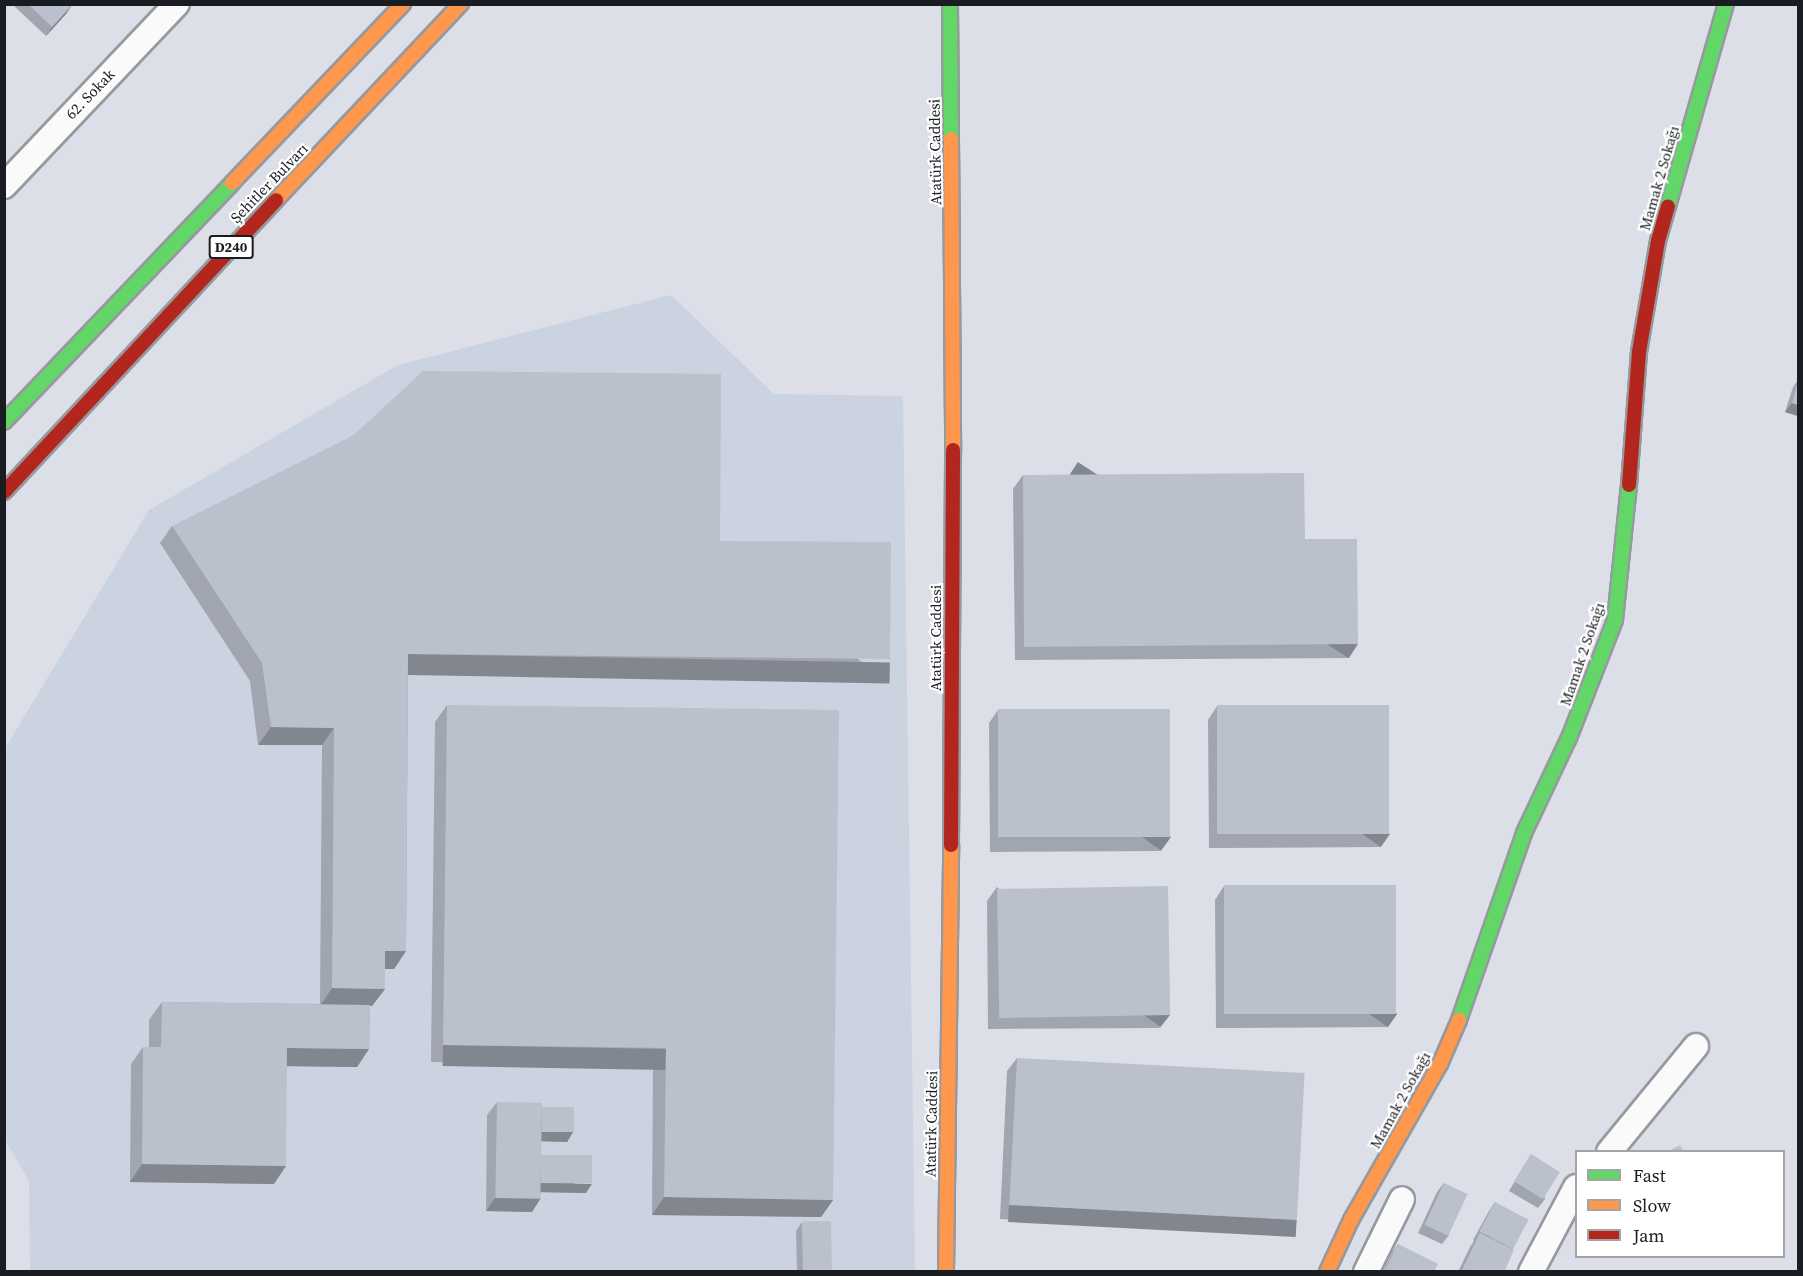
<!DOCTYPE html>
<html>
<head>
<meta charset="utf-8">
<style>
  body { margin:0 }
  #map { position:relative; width:1803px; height:1276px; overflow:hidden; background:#dcdfe7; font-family:"Source Serif 4",serif }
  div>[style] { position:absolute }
  .built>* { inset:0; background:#cbd2e0 }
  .roads { filter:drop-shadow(2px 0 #96999e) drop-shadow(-2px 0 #96999e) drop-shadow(0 2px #96999e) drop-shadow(0 -2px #96999e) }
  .street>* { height:24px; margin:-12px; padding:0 12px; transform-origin:12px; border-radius:12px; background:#fafafb }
  .fast>* { height:14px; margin:-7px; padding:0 7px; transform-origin:7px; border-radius:7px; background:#63d668 }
  .slow>* { height:14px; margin:-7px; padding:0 7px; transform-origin:7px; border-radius:7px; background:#ff974d }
  .jam>* { height:14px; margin:-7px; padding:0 7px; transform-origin:7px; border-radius:7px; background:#b3261e }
  .wall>* { inset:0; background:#a0a5af }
  .shaded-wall>* { inset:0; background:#82868f; transform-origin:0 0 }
  .building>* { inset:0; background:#bac0cc; transform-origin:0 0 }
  span { translate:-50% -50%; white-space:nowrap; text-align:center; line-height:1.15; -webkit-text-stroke:4.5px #fff; paint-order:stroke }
  .shield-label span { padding:2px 4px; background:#fff; border:2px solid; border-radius:4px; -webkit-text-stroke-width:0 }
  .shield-label { font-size:14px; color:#191c21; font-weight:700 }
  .street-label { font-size:15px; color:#191c21 }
  .frame { position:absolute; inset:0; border:6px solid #191c21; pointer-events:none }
  .legend { position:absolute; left:1575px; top:1150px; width:210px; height:108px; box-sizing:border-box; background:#fff; border:2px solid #a3a4a6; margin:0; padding:8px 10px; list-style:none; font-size:18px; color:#191c21 }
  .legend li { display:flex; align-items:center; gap:12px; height:30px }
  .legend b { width:30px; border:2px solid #a3a4a6 }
</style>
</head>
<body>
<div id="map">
  <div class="built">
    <i style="clip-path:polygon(671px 295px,774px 394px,903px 396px,915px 1271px,30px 1271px,29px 1181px,4px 1138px,4px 750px,149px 510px,398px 365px)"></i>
  </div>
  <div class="roads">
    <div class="street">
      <i style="left:4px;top:186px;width:251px;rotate:-46.5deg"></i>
      <i style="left:1609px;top:1152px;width:137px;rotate:-50.6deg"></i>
      <i style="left:1366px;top:1272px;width:81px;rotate:-63.7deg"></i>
      <i style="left:1531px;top:1272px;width:96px;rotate:-62.1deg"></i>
    </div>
    <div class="fast">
      <i style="left:950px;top:4px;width:135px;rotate:89.6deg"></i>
      <i style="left:1668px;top:206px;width:210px;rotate:-74deg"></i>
      <i style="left:4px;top:422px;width:330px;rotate:-46.3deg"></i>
      <i style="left:1459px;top:1020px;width:198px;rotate:-70.8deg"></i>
      <i style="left:1524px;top:833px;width:105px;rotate:-64.7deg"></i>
      <i style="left:1569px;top:738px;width:127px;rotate:-68.7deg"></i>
      <i style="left:1615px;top:620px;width:136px;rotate:-84.1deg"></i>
    </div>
    <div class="slow">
      <i style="left:951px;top:139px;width:311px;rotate:89.6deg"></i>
      <i style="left:232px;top:183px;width:248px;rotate:-46.3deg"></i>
      <i style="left:276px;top:200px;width:270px;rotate:-46.7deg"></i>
      <i style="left:946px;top:1272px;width:427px;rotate:-89.3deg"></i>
      <i style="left:1327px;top:1272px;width:57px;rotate:-65.2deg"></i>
      <i style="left:1351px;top:1220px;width:180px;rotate:-60.3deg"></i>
      <i style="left:1440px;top:1064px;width:48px;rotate:-66.6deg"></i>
    </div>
    <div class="jam">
      <i style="left:1629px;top:485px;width:133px;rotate:-85.7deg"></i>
      <i style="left:1639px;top:352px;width:113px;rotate:-80.3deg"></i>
      <i style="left:1658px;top:241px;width:36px;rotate:-74deg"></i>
      <i style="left:4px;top:492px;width:399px;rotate:-47deg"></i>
      <i style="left:951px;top:845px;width:395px;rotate:-89.7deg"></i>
    </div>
  </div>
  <div class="wall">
    <i style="clip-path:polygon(12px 4px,72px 4px,72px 5px,66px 14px,46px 36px)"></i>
    <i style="clip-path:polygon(1798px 380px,1798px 416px,1785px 412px,1793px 387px)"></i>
    <i style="clip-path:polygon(1023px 475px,1305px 539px,1349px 658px,1015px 660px,1013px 489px)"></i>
    <i style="clip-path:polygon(172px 526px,720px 541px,878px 676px,408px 672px,406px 951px,394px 969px,385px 969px,385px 989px,372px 1006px,370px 1006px,369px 1049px,357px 1067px,287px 1066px,274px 1184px,130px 1182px,131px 1064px,143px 1047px,149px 1047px,149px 1020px,162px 1002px,320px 1004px,322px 745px,258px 745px,250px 681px,160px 543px)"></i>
    <i style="clip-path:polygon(447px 705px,833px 1200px,821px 1217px,652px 1215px,653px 1065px,431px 1062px,435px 722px)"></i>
    <i style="clip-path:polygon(1217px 706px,1381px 847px,1209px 848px,1208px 720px)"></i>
    <i style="clip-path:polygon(998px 710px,1161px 851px,990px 852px,989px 723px)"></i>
    <i style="clip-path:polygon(1224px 886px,1397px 1014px,1388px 1027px,1216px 1028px,1215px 900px)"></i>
    <i style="clip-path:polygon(997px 887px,1160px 1028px,988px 1029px,987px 901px)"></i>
    <i style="clip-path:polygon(1017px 1058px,1297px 1221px,1288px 1234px,1000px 1219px,1007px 1071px)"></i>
    <i style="clip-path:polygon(497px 1102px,542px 1107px,573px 1132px,567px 1142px,541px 1141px,541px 1155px,586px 1193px,541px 1192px,532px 1212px,486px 1211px,487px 1115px)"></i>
    <i style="clip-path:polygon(1531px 1154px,1545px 1199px,1538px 1208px,1509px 1191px)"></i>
    <i style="clip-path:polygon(1444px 1183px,1449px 1235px,1442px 1244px,1418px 1233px,1437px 1192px)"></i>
    <i style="clip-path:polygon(1495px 1202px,1513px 1249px,1504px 1272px,1458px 1272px,1470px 1247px,1474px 1241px,1473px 1240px,1489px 1211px)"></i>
    <i style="clip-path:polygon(802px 1222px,832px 1272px,797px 1272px,796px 1231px)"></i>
    <i style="clip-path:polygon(1398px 1244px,1434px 1272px,1383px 1272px,1392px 1253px)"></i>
  </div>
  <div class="shaded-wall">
    <i style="clip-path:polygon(72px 5px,66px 14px,46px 36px,52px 27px)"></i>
    <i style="clip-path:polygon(1792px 403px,1798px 405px,1798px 416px,1785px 412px)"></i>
    <i style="left:1358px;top:644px;width:17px;height:334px;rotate:123deg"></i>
    <i style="left:408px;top:654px;width:482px;height:21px;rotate:1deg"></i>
    <i style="clip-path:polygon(271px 727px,334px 728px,322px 745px,258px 745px)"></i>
    <i style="left:1390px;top:834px;width:16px;height:171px;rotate:125deg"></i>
    <i style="left:1171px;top:837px;width:17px;height:172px;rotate:126deg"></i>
    <i style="clip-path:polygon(385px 951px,406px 951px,394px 969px,373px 969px)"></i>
    <i style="clip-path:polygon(332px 988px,385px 989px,372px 1006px,320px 1006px)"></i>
    <i style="left:1397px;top:1014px;width:16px;height:171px;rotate:125deg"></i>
    <i style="left:1170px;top:1015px;width:16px;height:172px;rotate:128deg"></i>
    <i style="left:443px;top:1045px;width:223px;height:21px;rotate:1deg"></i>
    <i style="clip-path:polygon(287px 1048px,369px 1049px,357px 1067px,275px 1066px)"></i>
    <i style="clip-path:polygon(538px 1132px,573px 1132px,567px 1142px,532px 1141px)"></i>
    <i style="clip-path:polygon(142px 1164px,286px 1166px,274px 1184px,130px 1182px)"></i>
    <i style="clip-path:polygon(538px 1183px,592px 1184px,586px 1193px,532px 1192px)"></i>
    <i style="clip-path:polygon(664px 1197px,833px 1200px,821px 1217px,652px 1215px)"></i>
    <i style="clip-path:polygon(495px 1198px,541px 1198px,532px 1212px,486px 1211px)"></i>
    <i style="left:1009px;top:1205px;width:288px;height:17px;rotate:3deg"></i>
  </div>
  <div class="building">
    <i style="clip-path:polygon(28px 4px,72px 4px,72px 5px,52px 27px)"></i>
    <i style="clip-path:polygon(423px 371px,721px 374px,720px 541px,891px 542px,890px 659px,408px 654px,406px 951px,385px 951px,385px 989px,332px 988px,334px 728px,271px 727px,262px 663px,172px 526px,354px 435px)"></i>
    <i style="clip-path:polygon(1798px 381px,1798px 405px,1792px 403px)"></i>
    <i style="clip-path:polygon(1304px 473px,1305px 539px,1357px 539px,1358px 644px,1024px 647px,1023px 475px)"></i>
    <i style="clip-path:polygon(447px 705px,839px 710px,833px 1200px,664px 1197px,666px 1048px,443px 1045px)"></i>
    <i style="left:1389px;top:705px;width:129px;height:172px;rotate:90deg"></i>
    <i style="left:1170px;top:709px;width:128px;height:172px;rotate:90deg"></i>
    <i style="left:1396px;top:885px;width:129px;height:172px;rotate:90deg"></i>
    <i style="left:1168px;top:886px;width:129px;height:171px;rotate:89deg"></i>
    <i style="clip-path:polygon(162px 1002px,370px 1005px,369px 1049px,287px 1048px,286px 1166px,142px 1164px,143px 1047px,161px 1047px)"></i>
    <i style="left:1017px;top:1058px;width:288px;height:147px;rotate:3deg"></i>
    <i style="left:497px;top:1102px;width:45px;height:96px;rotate:1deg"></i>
    <i style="left:542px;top:1107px;width:32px;height:25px"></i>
    <i style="clip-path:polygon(1680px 1145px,1684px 1152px,1667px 1152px)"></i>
    <i style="left:1531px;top:1154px;width:34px;height:32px;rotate:32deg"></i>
    <i style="left:541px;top:1155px;width:51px;height:28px"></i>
    <i style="left:1444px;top:1183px;width:26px;height:46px;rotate:25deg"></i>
    <i style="left:1495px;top:1202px;width:38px;height:33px;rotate:28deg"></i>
    <i style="left:831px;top:1221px;width:51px;height:29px;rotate:89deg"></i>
    <i style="clip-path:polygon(1480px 1233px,1514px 1250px,1504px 1272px,1461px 1272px)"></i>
    <i style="clip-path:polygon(1398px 1244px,1438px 1264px,1434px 1272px,1384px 1272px)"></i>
  </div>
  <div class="shield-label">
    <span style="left:231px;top:247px">D240</span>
  </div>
  <div class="street-label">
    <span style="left:90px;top:94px;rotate:-46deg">62. Sokak</span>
    <span style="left:935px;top:152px;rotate:-91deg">Atatürk Caddesi</span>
    <span style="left:1659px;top:178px;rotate:-74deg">Mamak 2 Sokağı</span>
    <span style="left:269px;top:183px;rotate:-46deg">Şehitler Bulvarı</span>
    <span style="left:936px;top:638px;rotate:-90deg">Atatürk Caddesi</span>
    <span style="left:1582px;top:654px;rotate:-71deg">Mamak 2 Sokağı</span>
    <span style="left:1400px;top:1100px;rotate:-61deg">Mamak 2 Sokağı</span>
    <span style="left:931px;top:1124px;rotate:-89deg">Atatürk Caddesi</span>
  </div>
  <div class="frame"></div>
  <ul class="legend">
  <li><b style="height:8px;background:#63d668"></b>Fast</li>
  <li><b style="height:8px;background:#ff974d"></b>Slow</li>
  <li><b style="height:8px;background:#b3261e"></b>Jam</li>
  </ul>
</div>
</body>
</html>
